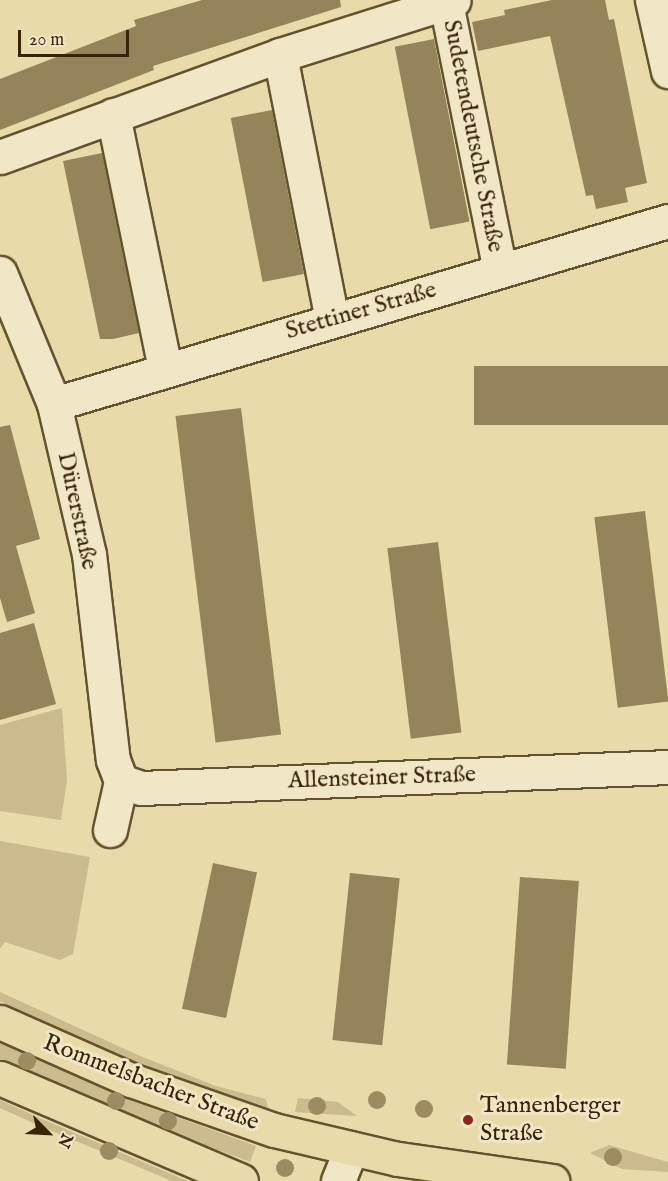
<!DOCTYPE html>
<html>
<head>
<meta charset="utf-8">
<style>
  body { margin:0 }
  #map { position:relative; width:668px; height:1181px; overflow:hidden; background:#e9daa9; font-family:"IM FELL English",serif }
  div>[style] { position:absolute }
  .green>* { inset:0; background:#cbbb8d }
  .building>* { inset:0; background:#95835a; transform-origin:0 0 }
  .roads { filter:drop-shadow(2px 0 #65522e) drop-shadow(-2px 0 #65522e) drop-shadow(0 2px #65522e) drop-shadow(0 -2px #65522e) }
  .minor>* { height:33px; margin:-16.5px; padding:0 16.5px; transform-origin:16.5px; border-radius:16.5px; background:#f1e7c7 }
  .major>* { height:33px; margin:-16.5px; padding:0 16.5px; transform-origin:16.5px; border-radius:16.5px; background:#e9daa9 }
  .trees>* { width:18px; height:18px; margin:-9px; border-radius:50%; background:#9d8b62 }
  .dots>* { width:16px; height:16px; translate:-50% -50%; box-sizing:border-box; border:3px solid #f1e7c7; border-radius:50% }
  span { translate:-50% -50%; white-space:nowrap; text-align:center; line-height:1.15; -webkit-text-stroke:6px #f1e7c7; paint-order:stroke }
  .street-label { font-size:24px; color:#392505 }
  .poi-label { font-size:24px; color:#392505 }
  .left { translate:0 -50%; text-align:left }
  .north { position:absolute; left:18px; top:1103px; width:60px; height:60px; -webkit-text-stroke:4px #f1e7c7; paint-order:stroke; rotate:114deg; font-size:16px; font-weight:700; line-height:24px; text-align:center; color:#392505 }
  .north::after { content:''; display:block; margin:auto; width:21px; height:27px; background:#392505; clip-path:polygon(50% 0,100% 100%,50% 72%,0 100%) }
  .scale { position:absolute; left:18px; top:30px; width:111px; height:27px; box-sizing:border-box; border:3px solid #392505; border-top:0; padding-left:8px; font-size:18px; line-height:21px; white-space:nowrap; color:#392505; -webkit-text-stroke:4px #f1e7c7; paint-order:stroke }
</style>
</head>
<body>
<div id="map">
  <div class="green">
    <i style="clip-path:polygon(62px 708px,67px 780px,61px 820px,0 811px,0 725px)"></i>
    <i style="clip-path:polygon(0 841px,90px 857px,73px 954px,60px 960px,5px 942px,0 949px)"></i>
    <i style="clip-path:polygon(0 992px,140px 1056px,216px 1086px,266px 1099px,268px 1108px,137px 1063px,0 1001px)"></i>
    <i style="clip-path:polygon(0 1041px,125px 1098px,256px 1146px,250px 1162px,118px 1112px,0 1060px)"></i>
    <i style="clip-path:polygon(298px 1098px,338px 1102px,357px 1116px,295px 1112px)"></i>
    <i style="clip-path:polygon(0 1100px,42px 1119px,188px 1181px,172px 1181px,40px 1126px,0 1108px)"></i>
    <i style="clip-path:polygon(609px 1145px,668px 1162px,668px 1172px,622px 1169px,590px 1153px)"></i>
  </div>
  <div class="building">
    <i style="clip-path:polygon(202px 0,340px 0,341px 7px,153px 66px,154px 70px,0 130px,0 79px,136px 26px,134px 20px)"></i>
    <i style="clip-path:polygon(552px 0,605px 0,609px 20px,614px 19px,647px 183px,625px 188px,628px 202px,596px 209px,593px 195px,586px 196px,550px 36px,478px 51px,472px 22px,505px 15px,504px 10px)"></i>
    <i style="left:434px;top:39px;width:186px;height:40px;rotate:79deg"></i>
    <i style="left:272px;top:110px;width:167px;height:42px;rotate:79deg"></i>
    <i style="clip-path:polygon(102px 153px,139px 333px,113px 339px,100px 339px,63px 161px)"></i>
    <i style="left:668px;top:366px;width:59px;height:194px;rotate:90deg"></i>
    <i style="left:241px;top:408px;width:329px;height:66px;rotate:83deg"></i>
    <i style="clip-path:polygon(10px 425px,40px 539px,16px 546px,35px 613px,7px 622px,0 598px,0 427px)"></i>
    <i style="left:645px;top:511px;width:192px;height:51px;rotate:83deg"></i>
    <i style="left:438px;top:542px;width:192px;height:51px;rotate:83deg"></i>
    <i style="clip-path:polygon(34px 623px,56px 704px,0 720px,0 633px)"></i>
    <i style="left:213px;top:863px;width:45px;height:149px;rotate:12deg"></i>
    <i style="left:350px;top:873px;width:50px;height:168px;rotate:6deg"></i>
    <i style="left:520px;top:877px;width:59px;height:188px;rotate:4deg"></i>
  </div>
  <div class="roads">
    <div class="minor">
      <i style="left:652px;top:0;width:73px;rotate:77.3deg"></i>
      <i style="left:446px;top:3px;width:272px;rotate:78.6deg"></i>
      <i style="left:280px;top:55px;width:269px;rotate:78.9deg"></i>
      <i style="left:113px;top:115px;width:259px;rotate:78.4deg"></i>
      <i style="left:0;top:157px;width:298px;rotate:-20deg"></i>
      <i style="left:280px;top:55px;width:182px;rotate:-17.5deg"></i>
      <i style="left:0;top:273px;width:142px;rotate:67.6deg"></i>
      <i style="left:54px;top:404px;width:154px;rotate:76.9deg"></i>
      <i style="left:89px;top:554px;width:207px;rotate:83.4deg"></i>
      <i style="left:113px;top:760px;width:22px;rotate:69deg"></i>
      <i style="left:121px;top:781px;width:21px;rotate:19deg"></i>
      <i style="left:141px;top:788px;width:527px;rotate:-2.28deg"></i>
      <i style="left:54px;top:404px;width:641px;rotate:-16.6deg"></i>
      <i style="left:110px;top:830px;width:50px;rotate:-77.3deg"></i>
      <i style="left:338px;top:1181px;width:35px;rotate:-68deg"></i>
    </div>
    <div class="major">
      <i style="left:0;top:1022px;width:143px;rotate:23.9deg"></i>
      <i style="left:131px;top:1080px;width:151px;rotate:19.3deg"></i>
      <i style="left:274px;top:1130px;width:127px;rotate:13.2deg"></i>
      <i style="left:398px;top:1159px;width:156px;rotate:8.1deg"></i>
      <i style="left:0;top:1078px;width:262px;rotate:23.1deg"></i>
    </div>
  </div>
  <div class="trees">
    <i style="left:27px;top:1061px"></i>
    <i style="left:377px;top:1100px"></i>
    <i style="left:116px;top:1101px"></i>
    <i style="left:317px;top:1106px"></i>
    <i style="left:424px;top:1109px"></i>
    <i style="left:168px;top:1121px"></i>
    <i style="left:109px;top:1151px"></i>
    <i style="left:613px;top:1157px"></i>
    <i style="left:285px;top:1168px"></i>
  </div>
  <div class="dots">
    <i style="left:468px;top:1120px;background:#8f2418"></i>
  </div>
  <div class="street-label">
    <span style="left:473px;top:136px;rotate:79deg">Sudetendeutsche Straße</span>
    <span style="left:361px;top:311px;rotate:-16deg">Stettiner Straße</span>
    <span style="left:77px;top:511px;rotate:78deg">Dürerstraße</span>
    <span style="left:382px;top:778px;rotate:-2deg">Allensteiner Straße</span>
    <span style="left:151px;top:1083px;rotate:21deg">Rommelsbacher Straße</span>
  </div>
  <div class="poi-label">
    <span class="left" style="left:480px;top:1120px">Tannenberger<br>Straße</span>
  </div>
  <div class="north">N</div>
  <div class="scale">20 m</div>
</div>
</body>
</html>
